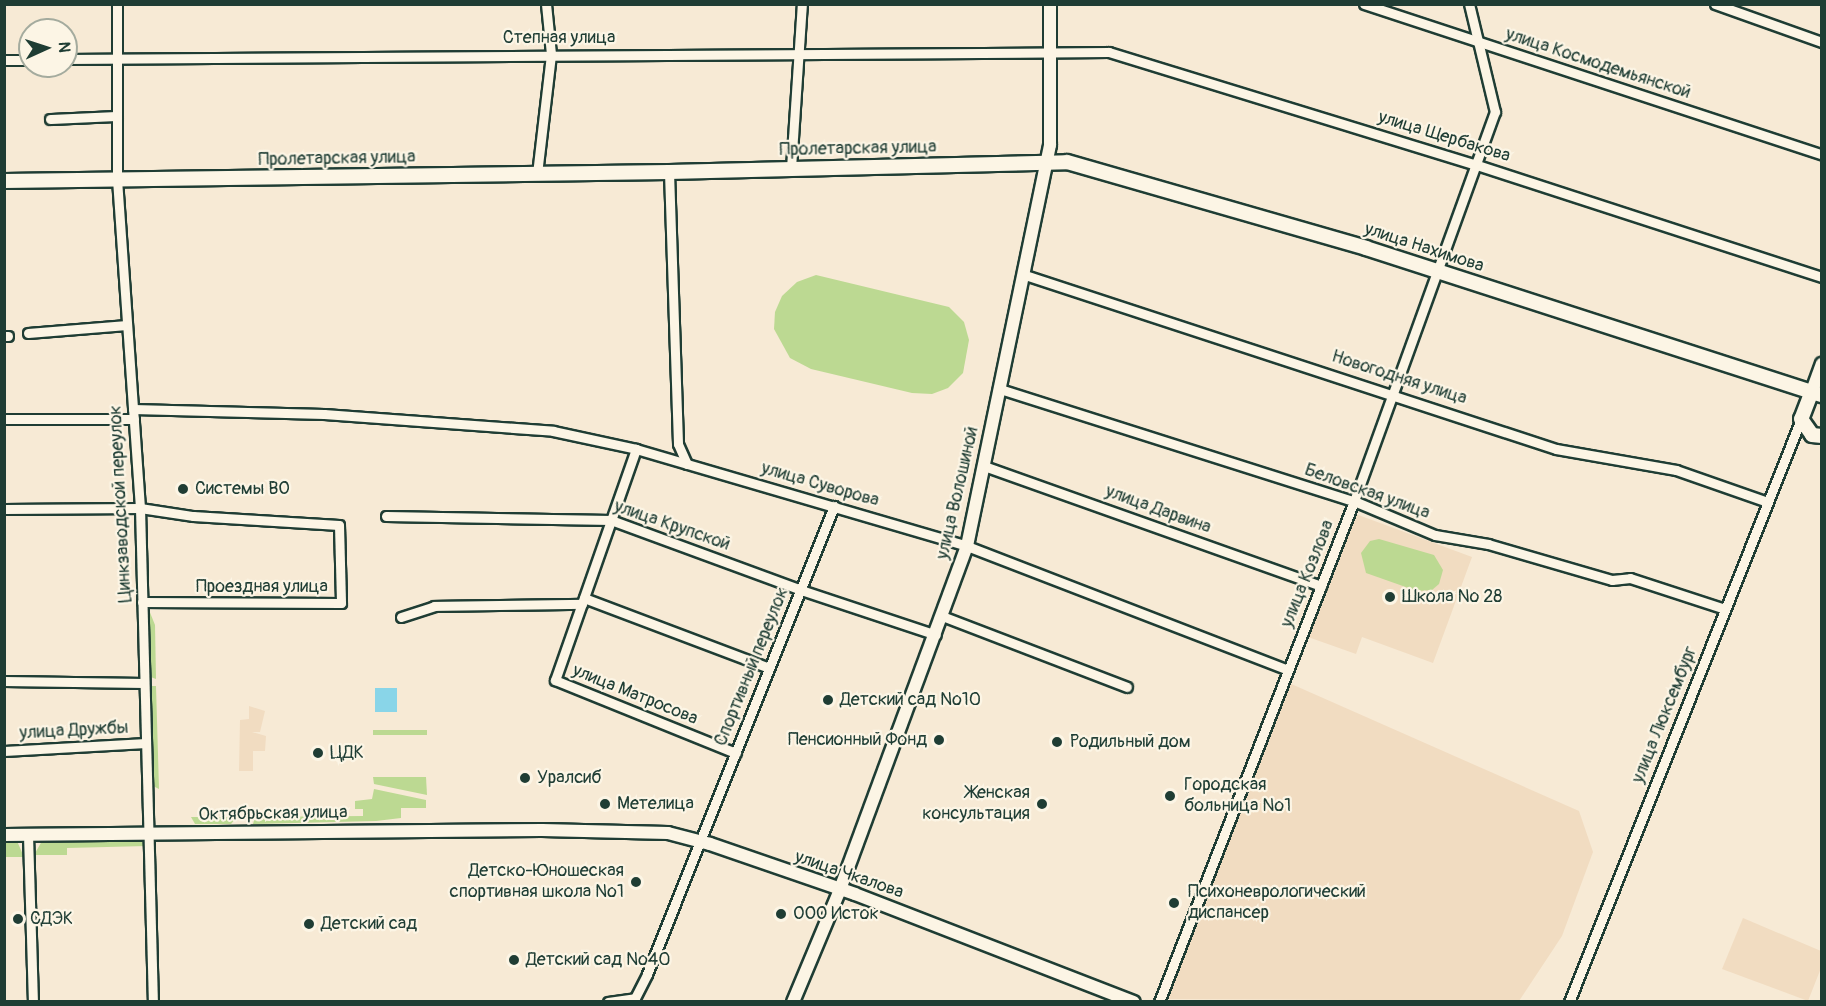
<!DOCTYPE html>
<html>
<head>
<meta charset="utf-8">
<style>
  body { margin:0 }
  #map { position:relative; width:1826px; height:1006px; overflow:hidden; background:#f7ead5; font-family:Pangolin,sans-serif }
  div>[style] { position:absolute }
  .built>* { inset:0; background:#f1dcc1 }
  .green>* { inset:0; background:#bcd992; transform-origin:0 0 }
  .water>* { inset:0; background:#89d5e8; transform-origin:0 0 }
  .roads { filter:drop-shadow(2px 0 #1f3d34) drop-shadow(-2px 0 #1f3d34) drop-shadow(0 2px #1f3d34) drop-shadow(0 -2px #1f3d34) }
  .minor>* { height:9px; margin:-4.5px; padding:0 4.5px; transform-origin:4.5px; border-radius:4.5px; background:#fcf5e5 }
  .tertiary>* { height:12px; margin:-6px; padding:0 6px; transform-origin:6px; border-radius:6px; background:#fcf5e5 }
  .secondary>* { height:14px; margin:-7px; padding:0 7px; transform-origin:7px; border-radius:7px; background:#fcf5e5 }
  .dots>* { width:16px; height:16px; translate:-50% -50%; box-sizing:border-box; border:3px solid #fcf5e5; border-radius:50% }
  span { translate:-50% -50%; white-space:nowrap; text-align:center; line-height:1.15; -webkit-text-stroke:4.5px #fcf5e5; paint-order:stroke }
  .street-label { font-size:18px; color:#1f3d34 }
  .poi-label { font-size:18px; color:#1f3d34 }
  .left { translate:0 -50%; text-align:left }
  .right { translate:-100% -50%; text-align:right }
  .frame { position:absolute; inset:0; border:6px solid #1f3d34; pointer-events:none }
  .north { position:absolute; left:18px; top:18px; width:60px; height:60px; box-sizing:border-box; background:#fcf5e5; border:2px solid #a4ab9e; border-radius:50%; rotate:87deg; font-size:16px; font-weight:700; line-height:24px; text-align:center; color:#1f3d34 }
  .north::after { content:''; display:block; margin:auto; width:21px; height:27px; background:#1f3d34; clip-path:polygon(50% 0,100% 100%,50% 72%,0 100%) }
</style>
</head>
<body>
<div id="map">
  <div class="built">
    <i style="clip-path:polygon(1353px 513px,1472px 557px,1433px 663px,1362px 637px,1356px 654px,1308px 637px)"></i>
    <i style="clip-path:polygon(1289px 683px,1579px 811px,1593px 852px,1562px 936px,1519px 1001px,1163px 999px)"></i>
    <i style="clip-path:polygon(249px 706px,265px 711px,260px 732px,252px 732px,266px 736px,265px 751px,253px 751px,253px 771px,239px 771px,240px 720px,249px 719px)"></i>
    <i style="clip-path:polygon(1743px 918px,1821px 951px,1821px 968px,1808px 1001px,1722px 969px)"></i>
  </div>
  <div class="green">
    <i style="clip-path:polygon(816px 275px,949px 307px,964px 322px,969px 340px,963px 373px,948px 388px,932px 394px,912px 393px,811px 369px,790px 358px,774px 329px,775px 312px,782px 296px,797px 282px)"></i>
    <i style="clip-path:polygon(1379px 539px,1434px 555px,1443px 570px,1439px 584px,1432px 590px,1417px 591px,1366px 573px,1361px 553px,1370px 541px)"></i>
    <i style="clip-path:polygon(147px 605px,155px 625px,156px 679px,148px 676px)"></i>
    <i style="clip-path:polygon(152px 686px,156px 686px,159px 789px,151px 785px)"></i>
    <i style="left:427px;top:730px;width:5px;height:54px;rotate:90deg"></i>
    <i style="clip-path:polygon(373px 777px,426px 777px,427px 795px,374px 784px)"></i>
    <i style="clip-path:polygon(374px 789px,426px 800px,426px 808px,401px 808px,401px 818px,376px 821px,253px 824px,255px 817px,363px 816px,363px 809px,355px 809px,355px 801px,372px 799px)"></i>
    <i style="clip-path:polygon(191px 817px,237px 817px,231px 824px,195px 824px)"></i>
    <i style="clip-path:polygon(147px 839px,147px 846px,67px 848px,67px 855px,34px 855px,42px 841px)"></i>
    <i style="clip-path:polygon(5px 841px,17px 841px,24px 857px,5px 857px)"></i>
  </div>
  <div class="water">
    <i style="left:375px;top:688px;width:22px;height:24px"></i>
  </div>
  <div class="roads">
    <div class="minor">
      <i style="left:117px;top:4px;width:175px;rotate:90deg"></i>
      <i style="left:117px;top:179px;width:330px;rotate:86deg"></i>
      <i style="left:140px;top:508px;width:494px;rotate:88.5deg"></i>
      <i style="left:1364px;top:4px;width:482px;rotate:18.2deg"></i>
      <i style="left:1715px;top:4px;width:114px;rotate:19.6deg"></i>
      <i style="left:66px;top:59px;width:1043px;rotate:-0.38deg"></i>
      <i style="left:1109px;top:52px;width:382px;rotate:17.1deg"></i>
      <i style="left:1474px;top:164px;width:366px;rotate:18deg"></i>
      <i style="left:4px;top:60px;width:26px"></i>
      <i style="left:50px;top:119px;width:67px;rotate:-2.6deg"></i>
      <i style="left:791px;top:168px;width:164px;rotate:-86.2deg"></i>
      <i style="left:669px;top:172px;width:272px;rotate:88.1deg"></i>
      <i style="left:678px;top:444px;width:22px;rotate:66deg"></i>
      <i style="left:537px;top:174px;width:121px;rotate:-83.3deg"></i>
      <i style="left:551px;top:54px;width:50px;rotate:-95.7deg"></i>
      <i style="left:1022px;top:274px;width:562px;rotate:18.14deg"></i>
      <i style="left:1556px;top:449px;width:122px;rotate:9.9deg"></i>
      <i style="left:1676px;top:470px;width:97px;rotate:19.2deg"></i>
      <i style="left:28px;top:333px;width:99px;rotate:-4.6deg"></i>
      <i style="left:4px;top:336px;width:4px"></i>
      <i style="left:1000px;top:389px;width:371px;rotate:17.6deg"></i>
      <i style="left:1354px;top:501px;width:88px;rotate:22.8deg"></i>
      <i style="left:1435px;top:535px;width:54px;rotate:9.6deg"></i>
      <i style="left:1488px;top:544px;width:129px;rotate:16.2deg"></i>
      <i style="left:1612px;top:580px;width:18px;rotate:-6deg"></i>
      <i style="left:1630px;top:578px;width:100px;rotate:18.1deg"></i>
      <i style="left:133px;top:409px;width:191px;rotate:1.5deg"></i>
      <i style="left:324px;top:414px;width:230px;rotate:4.2deg"></i>
      <i style="left:553px;top:431px;width:85px;rotate:12.2deg"></i>
      <i style="left:636px;top:449px;width:345px;rotate:16.3deg"></i>
      <i style="left:967px;top:546px;width:344px;rotate:21.1deg"></i>
      <i style="left:4px;top:419px;width:130px"></i>
      <i style="left:636px;top:449px;width:245px;rotate:109.3deg"></i>
      <i style="left:555px;top:680px;width:195px;rotate:22deg"></i>
      <i style="left:984px;top:466px;width:358px;rotate:19.6deg"></i>
      <i style="left:4px;top:509px;width:136px;rotate:-0.4deg"></i>
      <i style="left:140px;top:508px;width:54px;rotate:8.6deg"></i>
      <i style="left:193px;top:516px;width:146px;rotate:3.5deg"></i>
      <i style="left:339px;top:525px;width:78px;rotate:88.5deg"></i>
      <i style="left:341px;top:603px;width:199px;rotate:-179.7deg"></i>
      <i style="left:386px;top:516px;width:225px;rotate:1deg"></i>
      <i style="left:611px;top:520px;width:202px;rotate:20.2deg"></i>
      <i style="left:801px;top:590px;width:142px;rotate:18.4deg"></i>
      <i style="left:584px;top:598px;width:198px;rotate:20.7deg"></i>
      <i style="left:942px;top:616px;width:198px;rotate:21deg"></i>
      <i style="left:401px;top:617px;width:35px;rotate:-18deg"></i>
      <i style="left:434px;top:606px;width:148px;rotate:-0.8deg"></i>
      <i style="left:4px;top:681px;width:140px;rotate:0.8deg"></i>
      <i style="left:4px;top:751px;width:142px;rotate:-3.2deg"></i>
      <i style="left:28px;top:835px;width:167px;rotate:88.3deg"></i>
      <i style="left:608px;top:1002px;width:27px;rotate:-8deg"></i>
      <i style="left:635px;top:998px;width:27px;rotate:-63deg"></i>
      <i style="left:647px;top:974px;width:504px;rotate:-68.22deg"></i>
      <i style="left:1159px;top:1002px;width:538px;rotate:-68.73deg"></i>
      <i style="left:1354px;top:501px;width:414px;rotate:-70.1deg"></i>
      <i style="left:1495px;top:112px;width:111px;rotate:-103.5deg"></i>
      <i style="left:1569px;top:1002px;width:627px;rotate:-68.3deg"></i>
    </div>
    <div class="tertiary">
      <i style="left:1812px;top:391px;width:29px;rotate:-70deg"></i>
      <i style="left:4px;top:835px;width:538px;rotate:-0.53deg"></i>
      <i style="left:542px;top:830px;width:126px;rotate:1.4deg"></i>
      <i style="left:668px;top:833px;width:43px;rotate:14.7deg"></i>
      <i style="left:710px;top:844px;width:153px;rotate:19deg"></i>
      <i style="left:855px;top:894px;width:299px;rotate:21.2deg"></i>
      <i style="left:793px;top:1002px;width:119px;rotate:-67.3deg"></i>
      <i style="left:839px;top:892px;width:369px;rotate:-69.7deg"></i>
      <i style="left:967px;top:546px;width:409px;rotate:-78.3deg"></i>
      <i style="left:1050px;top:145px;width:141px;rotate:-90deg"></i>
    </div>
    <div class="secondary">
      <i style="left:4px;top:181px;width:665px;rotate:-0.78deg"></i>
      <i style="left:669px;top:172px;width:398px;rotate:-1.4deg"></i>
      <i style="left:1067px;top:162px;width:311px;rotate:16deg"></i>
      <i style="left:1366px;top:248px;width:479px;rotate:17.9deg"></i>
      <i style="left:1812px;top:391px;width:30px;rotate:111deg"></i>
      <i style="left:1801px;top:419px;width:19px;rotate:55deg"></i>
      <i style="left:1812px;top:435px;width:10px;rotate:6deg"></i>
    </div>
  </div>
  <div class="dots">
    <i style="left:183px;top:489px;background:#1f3d34"></i>
    <i style="left:1390px;top:597px;background:#1f3d34"></i>
    <i style="left:828px;top:700px;background:#1f3d34"></i>
    <i style="left:939px;top:740px;background:#1f3d34"></i>
    <i style="left:1057px;top:742px;background:#1f3d34"></i>
    <i style="left:318px;top:753px;background:#1f3d34"></i>
    <i style="left:525px;top:778px;background:#1f3d34"></i>
    <i style="left:1170px;top:796px;background:#1f3d34"></i>
    <i style="left:605px;top:804px;background:#1f3d34"></i>
    <i style="left:1042px;top:804px;background:#1f3d34"></i>
    <i style="left:636px;top:882px;background:#1f3d34"></i>
    <i style="left:1174px;top:903px;background:#1f3d34"></i>
    <i style="left:781px;top:914px;background:#1f3d34"></i>
    <i style="left:18px;top:919px;background:#1f3d34"></i>
    <i style="left:309px;top:924px;background:#1f3d34"></i>
    <i style="left:514px;top:960px;background:#1f3d34"></i>
  </div>
  <div class="street-label">
    <span style="left:559px;top:38px">Степная улица</span>
    <span style="left:1598px;top:64px;rotate:18deg">улица Космодемьянской</span>
    <span style="left:1444px;top:137px;rotate:17deg">улица Щербакова</span>
    <span style="left:858px;top:149px;rotate:-1deg">Пролетарская улица</span>
    <span style="left:337px;top:159px;rotate:-1deg">Пролетарская улица</span>
    <span style="left:1424px;top:248px;rotate:18deg">улица Нахимова</span>
    <span style="left:1399px;top:378px;rotate:18deg">Новогодняя улица</span>
    <span style="left:820px;top:485px;rotate:16deg">улица Суворова</span>
    <span style="left:1367px;top:492px;rotate:20deg">Беловская улица</span>
    <span style="left:958px;top:493px;rotate:-77deg">улица Волошиной</span>
    <span style="left:121px;top:504px;rotate:-93deg">Цинкзаводской переулок</span>
    <span style="left:1158px;top:510px;rotate:20deg">улица Дарвина</span>
    <span style="left:672px;top:526px;rotate:19deg">улица Крупской</span>
    <span style="left:1308px;top:574px;rotate:-68deg">улица Козлова</span>
    <span style="left:262px;top:587px">Проездная улица</span>
    <span style="left:752px;top:667px;rotate:-68deg">Спортивный переулок</span>
    <span style="left:635px;top:695px;rotate:22deg">улица Матросова</span>
    <span style="left:1665px;top:715px;rotate:-68deg">улица Люксембург</span>
    <span style="left:74px;top:731px;rotate:-3deg">улица Дружбы</span>
    <span style="left:273px;top:814px;rotate:-1deg">Октябрьская улица</span>
    <span style="left:849px;top:875px;rotate:19deg">улица Чкалова</span>
  </div>
  <div class="poi-label">
    <span class="left" style="left:195px;top:489px">Системы ВО</span>
    <span class="left" style="left:1402px;top:597px">Школа № 28</span>
    <span class="left" style="left:840px;top:700px">Детский сад №10</span>
    <span class="right" style="left:927px;top:740px">Пенсионный Фонд</span>
    <span class="left" style="left:1070px;top:742px">Родильный дом</span>
    <span class="left" style="left:330px;top:753px">ЦДК</span>
    <span class="left" style="left:537px;top:778px">Уралсиб</span>
    <span class="left" style="left:1184px;top:796px">Городская<br>больница №1</span>
    <span class="right" style="left:1030px;top:804px">Женская<br>консультация</span>
    <span class="left" style="left:617px;top:804px">Метелица</span>
    <span class="right" style="left:624px;top:882px">Детско-Юношеская<br>спортивная школа №1</span>
    <span class="left" style="left:1188px;top:903px">Психоневрологический<br>диспансер</span>
    <span class="left" style="left:793px;top:914px">ООО Исток</span>
    <span class="left" style="left:30px;top:919px">СДЭК</span>
    <span class="left" style="left:321px;top:924px">Детский сад</span>
    <span class="left" style="left:526px;top:960px">Детский сад №40</span>
  </div>
  <div class="frame"></div>
  <div class="north">N</div>
</div>
</body>
</html>
